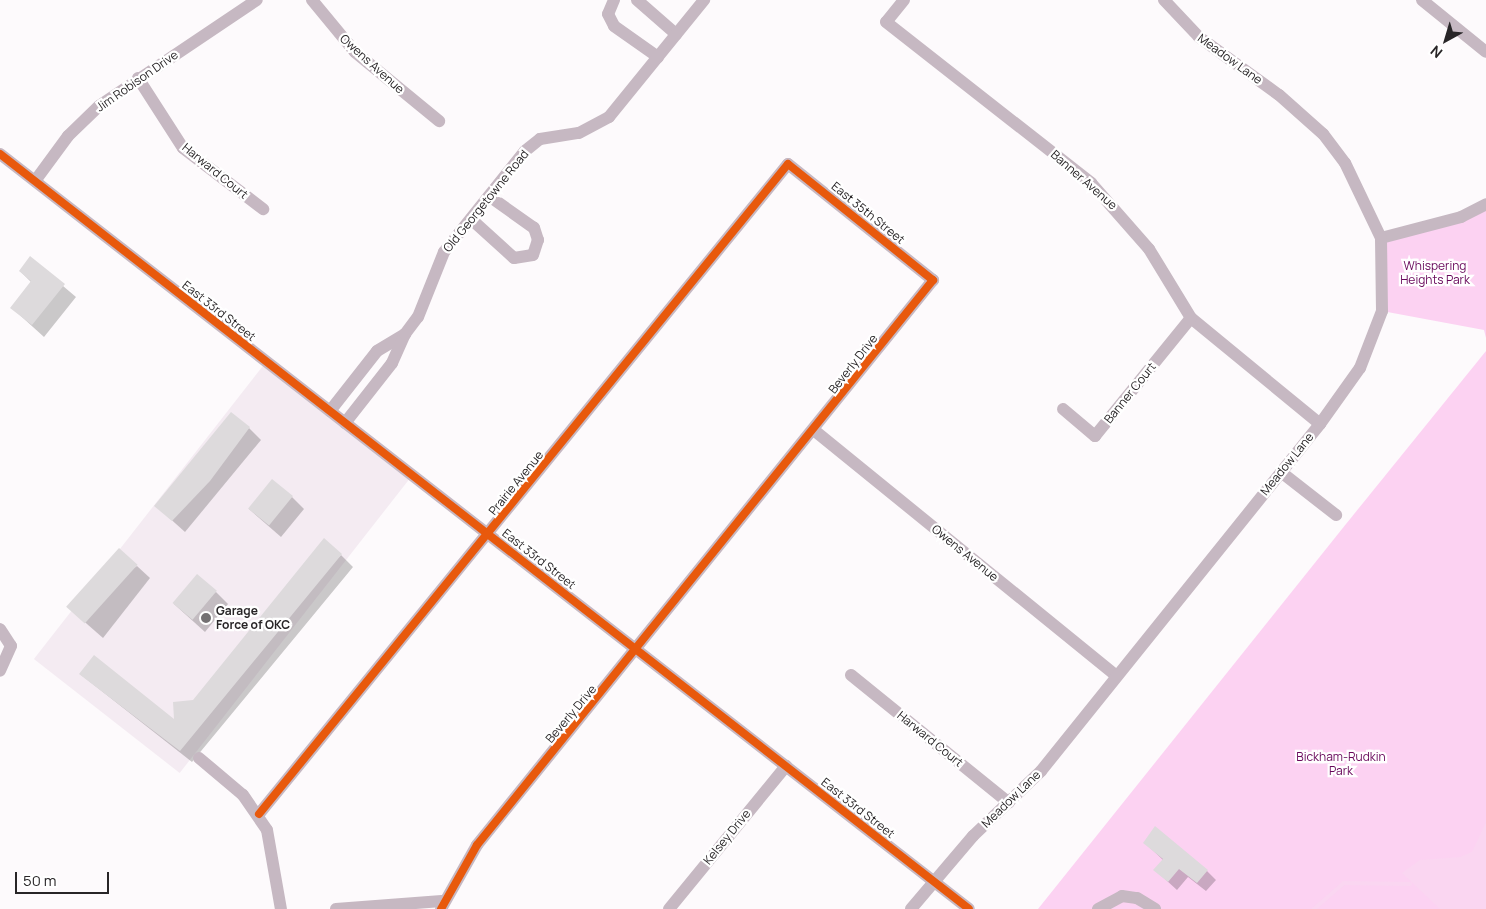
<!DOCTYPE html>
<html>
<head>
<meta charset="utf-8">
<style>
  body { margin:0 }
  #map { position:relative; width:1486px; height:909px; overflow:hidden; background:#fdfafc; font-family:Manrope,sans-serif }
  div>[style] { position:absolute }
  .built>* { inset:0; background:#f4ebf2; transform-origin:0 0 }
  .green>* { inset:0; background:#fcd2f2 }
  .water>* { inset:0; background:#fad6f1 }
  .shadow>* { inset:0; background:#0003 }
  .stream>* { height:4px; margin:-2px; padding:0 2px; transform-origin:2px; border-radius:2px; background:#fad6f1 }
  .building>* { inset:0; background:#dddadc; transform-origin:0 0 }
  .minor>* { height:12px; margin:-6px; padding:0 6px; transform-origin:6px; border-radius:6px; background:#c6b8c2 }
  .cycleway>* { height:8px; margin:-4px; padding:0 4px; transform-origin:4px; border-radius:4px; background:#e8590c }
  .dots>* { width:14px; height:14px; translate:-50% -50%; box-sizing:border-box; border:2px solid #fff; border-radius:50% }
  span { translate:-50% -50%; white-space:nowrap; text-align:center; line-height:1.15; -webkit-text-stroke:4.5px #fff; paint-order:stroke }
  .street-label { font-size:12px; color:#282527 }
  .park-label { font-size:12px; color:#68085b }
  .poi-label { font-size:12px; color:#282527; font-weight:700 }
  .left { translate:0 -50%; text-align:left }
  .north { position:absolute; left:1421px; top:15px; width:50px; height:50px; -webkit-text-stroke:4px #fff; paint-order:stroke; rotate:219deg; font-size:14px; font-weight:700; line-height:20px; text-align:center; color:#282527 }
  .north::after { content:''; display:block; margin:auto; width:18px; height:22px; background:#282527; clip-path:polygon(50% 0,100% 100%,50% 72%,0 100%) }
  .scale { position:absolute; left:15px; top:872px; width:94px; height:22px; box-sizing:border-box; border:2px solid #282527; border-top:0; padding-left:6px; font-size:15px; line-height:18px; white-space:nowrap; color:#282527; -webkit-text-stroke:4px #fff; paint-order:stroke }
</style>
</head>
<body>
<div id="map">
  <div class="built">
    <i style="left:266px;top:362px;width:185px;height:377px;rotate:38deg"></i>
  </div>
  <div class="green">
    <i style="clip-path:polygon(1486px 204px,1486px 338px,1484px 330px,1382px 311px,1381px 238px)"></i>
    <i style="clip-path:polygon(1486px 351px,1486px 909px,1038px 909px,1346px 524px)"></i>
  </div>
  <div class="water">
    <i style="clip-path:polygon(1486px 797px,1486px 909px,1440px 909px,1402px 873px,1420px 860px,1460px 857px,1472px 852px,1486px 822px)"></i>
  </div>
  <div class="shadow">
    <i style="clip-path:polygon(30px 258px,76px 297px,44px 337px,12px 308px,32px 283px,20px 271px)"></i>
    <i style="clip-path:polygon(249px 428px,261px 440px,185px 532px,156px 506px)"></i>
    <i style="clip-path:polygon(292px 497px,304px 509px,281px 537px,249px 509px)"></i>
    <i style="clip-path:polygon(341px 555px,353px 567px,192px 762px,80px 674px,176px 721px)"></i>
    <i style="clip-path:polygon(137px 566px,150px 578px,103px 638px,71px 610px)"></i>
    <i style="clip-path:polygon(216px 592px,228px 604px,205px 632px,174px 604px)"></i>
    <i style="clip-path:polygon(1145px 843px,1207px 871px,1216px 880px,1206px 891px,1188px 877px,1177px 890px,1155px 870px,1163px 860px)"></i>
  </div>
  <div class="stream">
    <i style="left:1314px;top:909px;width:40px;rotate:-41deg"></i>
    <i style="left:1344px;top:883px;width:66px;rotate:0.9deg"></i>
  </div>
  <div class="building">
    <i style="clip-path:polygon(30px 256px,65px 284px,32px 325px,10px 308px,31px 281px,19px 271px)"></i>
    <i style="clip-path:polygon(231px 412px,250px 427px,210px 481px,172px 521px,154px 506px)"></i>
    <i style="left:272px;top:479px;width:27px;height:38px;rotate:39deg"></i>
    <i style="clip-path:polygon(324px 538px,342px 554px,180px 751px,79px 674px,94px 655px,174px 719px,173px 702px,193px 700px)"></i>
    <i style="left:119px;top:548px;width:25px;height:79px;rotate:42deg"></i>
    <i style="left:197px;top:574px;width:26px;height:38px;rotate:40deg"></i>
    <i style="clip-path:polygon(1155px 826px,1208px 870px,1197px 883px,1179px 869px,1168px 882px,1153px 870px,1163px 859px,1143px 843px)"></i>
  </div>
  <div class="minor">
    <i style="left:312px;top:0;width:67px;rotate:50.4deg"></i>
    <i style="left:355px;top:52px;width:109px;rotate:39.4deg"></i>
    <i style="left:614px;top:0;width:15px;rotate:113deg"></i>
    <i style="left:608px;top:14px;width:13px;rotate:63deg"></i>
    <i style="left:614px;top:26px;width:54px;rotate:35.2deg"></i>
    <i style="left:637px;top:0;width:52px;rotate:41.1deg"></i>
    <i style="left:904px;top:0;width:28px;rotate:129deg"></i>
    <i style="left:886px;top:22px;width:261px;rotate:38.1deg"></i>
    <i style="left:1091px;top:183px;width:88px;rotate:48.7deg"></i>
    <i style="left:1149px;top:249px;width:81px;rotate:58.7deg"></i>
    <i style="left:1191px;top:318px;width:167px;rotate:39.4deg"></i>
    <i style="left:1422px;top:0;width:82px;rotate:39.1deg"></i>
    <i style="left:138px;top:78px;width:83px;rotate:57.3deg"></i>
    <i style="left:183px;top:148px;width:101px;rotate:37.3deg"></i>
    <i style="left:0;top:154px;width:1228px;rotate:37.92deg"></i>
    <i style="left:35px;top:181px;width:56px;rotate:-53.7deg"></i>
    <i style="left:68px;top:136px;width:43px;rotate:-44.1deg"></i>
    <i style="left:99px;top:106px;width:190px;rotate:-33.9deg"></i>
    <i style="left:471px;top:219px;width:58px;rotate:42.2deg"></i>
    <i style="left:514px;top:258px;width:19px;rotate:-9deg"></i>
    <i style="left:533px;top:255px;width:16px;rotate:-72deg"></i>
    <i style="left:538px;top:240px;width:13px;rotate:-108deg"></i>
    <i style="left:534px;top:228px;width:55px;rotate:-144.6deg"></i>
    <i style="left:1381px;top:238px;width:83px;rotate:-14.7deg"></i>
    <i style="left:1461px;top:217px;width:28px;rotate:-27deg"></i>
    <i style="left:1063px;top:409px;width:42px;rotate:40.2deg"></i>
    <i style="left:1095px;top:436px;width:152px;rotate:-50.9deg"></i>
    <i style="left:330px;top:411px;width:76px;rotate:-51.9deg"></i>
    <i style="left:377px;top:351px;width:33px;rotate:-31deg"></i>
    <i style="left:345px;top:423px;width:76px;rotate:-51.9deg"></i>
    <i style="left:392px;top:363px;width:32px;rotate:-66deg"></i>
    <i style="left:405px;top:334px;width:21px;rotate:-53deg"></i>
    <i style="left:418px;top:317px;width:70px;rotate:-68.2deg"></i>
    <i style="left:444px;top:252px;width:129px;rotate:-51.3deg"></i>
    <i style="left:525px;top:151px;width:19px;rotate:-39deg"></i>
    <i style="left:540px;top:139px;width:39px;rotate:-9deg"></i>
    <i style="left:579px;top:133px;width:34px;rotate:-28deg"></i>
    <i style="left:609px;top:117px;width:151px;rotate:-50.9deg"></i>
    <i style="left:815px;top:431px;width:388px;rotate:39.1deg"></i>
    <i style="left:1281px;top:472px;width:70px;rotate:38deg"></i>
    <i style="left:0;top:629px;width:20px;rotate:57deg"></i>
    <i style="left:11px;top:646px;width:27px;rotate:114deg"></i>
    <i style="left:851px;top:675px;width:203px;rotate:39deg"></i>
    <i style="left:199px;top:758px;width:57px;rotate:40.1deg"></i>
    <i style="left:243px;top:795px;width:42px;rotate:55.6deg"></i>
    <i style="left:267px;top:830px;width:80px;rotate:80deg"></i>
    <i style="left:259px;top:814px;width:838px;rotate:-50.86deg"></i>
    <i style="left:788px;top:164px;width:186px;rotate:38.7deg"></i>
    <i style="left:933px;top:280px;width:726px;rotate:128.91deg"></i>
    <i style="left:477px;top:845px;width:73px;rotate:119.4deg"></i>
    <i style="left:336px;top:909px;width:106px;rotate:-4.3deg"></i>
    <i style="left:669px;top:909px;width:185px;rotate:-50.7deg"></i>
    <i style="left:911px;top:909px;width:96px;rotate:-49.7deg"></i>
    <i style="left:973px;top:836px;width:94px;rotate:-43.7deg"></i>
    <i style="left:1041px;top:771px;width:445px;rotate:-51.2deg"></i>
    <i style="left:1320px;top:424px;width:69px;rotate:-54.5deg"></i>
    <i style="left:1360px;top:368px;width:61px;rotate:-68.9deg"></i>
    <i style="left:1382px;top:311px;width:73px;rotate:-90.8deg"></i>
    <i style="left:1381px;top:238px;width:83px;rotate:-115.6deg"></i>
    <i style="left:1345px;top:163px;width:36px;rotate:-127deg"></i>
    <i style="left:1323px;top:134px;width:59px;rotate:-138.4deg"></i>
    <i style="left:1279px;top:95px;width:99px;rotate:-144.1deg"></i>
    <i style="left:1199px;top:37px;width:51px;rotate:-133.4deg"></i>
    <i style="left:1098px;top:909px;width:27px;rotate:-28deg"></i>
    <i style="left:1122px;top:896px;width:15px;rotate:8deg"></i>
    <i style="left:1137px;top:898px;width:21px;rotate:31deg"></i>
  </div>
  <div class="cycleway">
    <i style="left:0;top:154px;width:1228px;rotate:37.92deg"></i>
    <i style="left:259px;top:814px;width:838px;rotate:-50.86deg"></i>
    <i style="left:788px;top:164px;width:186px;rotate:38.7deg"></i>
    <i style="left:933px;top:280px;width:726px;rotate:128.91deg"></i>
    <i style="left:477px;top:845px;width:73px;rotate:119.4deg"></i>
  </div>
  <div class="dots">
    <i style="left:206px;top:618px;background:#737072"></i>
  </div>
  <div class="street-label">
    <span style="left:1230px;top:59px;rotate:36deg">Meadow Lane</span>
    <span style="left:372px;top:64px;rotate:42deg">Owens Avenue</span>
    <span style="left:137px;top:81px;rotate:-35deg">Jim Robison Drive</span>
    <span style="left:215px;top:171px;rotate:39deg">Harward Court</span>
    <span style="left:1084px;top:180px;rotate:41deg">Banner Avenue</span>
    <span style="left:486px;top:201px;rotate:-51deg">Old Georgetowne Road</span>
    <span style="left:868px;top:213px;rotate:39deg">East 35th Street</span>
    <span style="left:219px;top:311px;rotate:38deg">East 33rd Street</span>
    <span style="left:853px;top:364px;rotate:-52deg">Beverly Drive</span>
    <span style="left:1130px;top:393px;rotate:-51deg">Banner Court</span>
    <span style="left:1287px;top:464px;rotate:-51deg">Meadow Lane</span>
    <span style="left:516px;top:483px;rotate:-51deg">Prairie Avenue</span>
    <span style="left:965px;top:553px;rotate:39deg">Owens Avenue</span>
    <span style="left:539px;top:559px;rotate:38deg">East 33rd Street</span>
    <span style="left:571px;top:714px;rotate:-50deg">Beverly Drive</span>
    <span style="left:930px;top:739px;rotate:39deg">Harward Court</span>
    <span style="left:1011px;top:799px;rotate:-44deg">Meadow Lane</span>
    <span style="left:858px;top:808px;rotate:38deg">East 33rd Street</span>
    <span style="left:727px;top:837px;rotate:-51deg">Kelsey Drive</span>
  </div>
  <div class="park-label">
    <span style="left:1435px;top:273px">Whispering<br>Heights Park</span>
    <span style="left:1341px;top:764px">Bickham-Rudkin<br>Park</span>
  </div>
  <div class="poi-label">
    <span class="left" style="left:216px;top:618px">Garage<br>Force of OKC</span>
  </div>
  <div class="north">N</div>
  <div class="scale">50 m</div>
</div>
</body>
</html>
